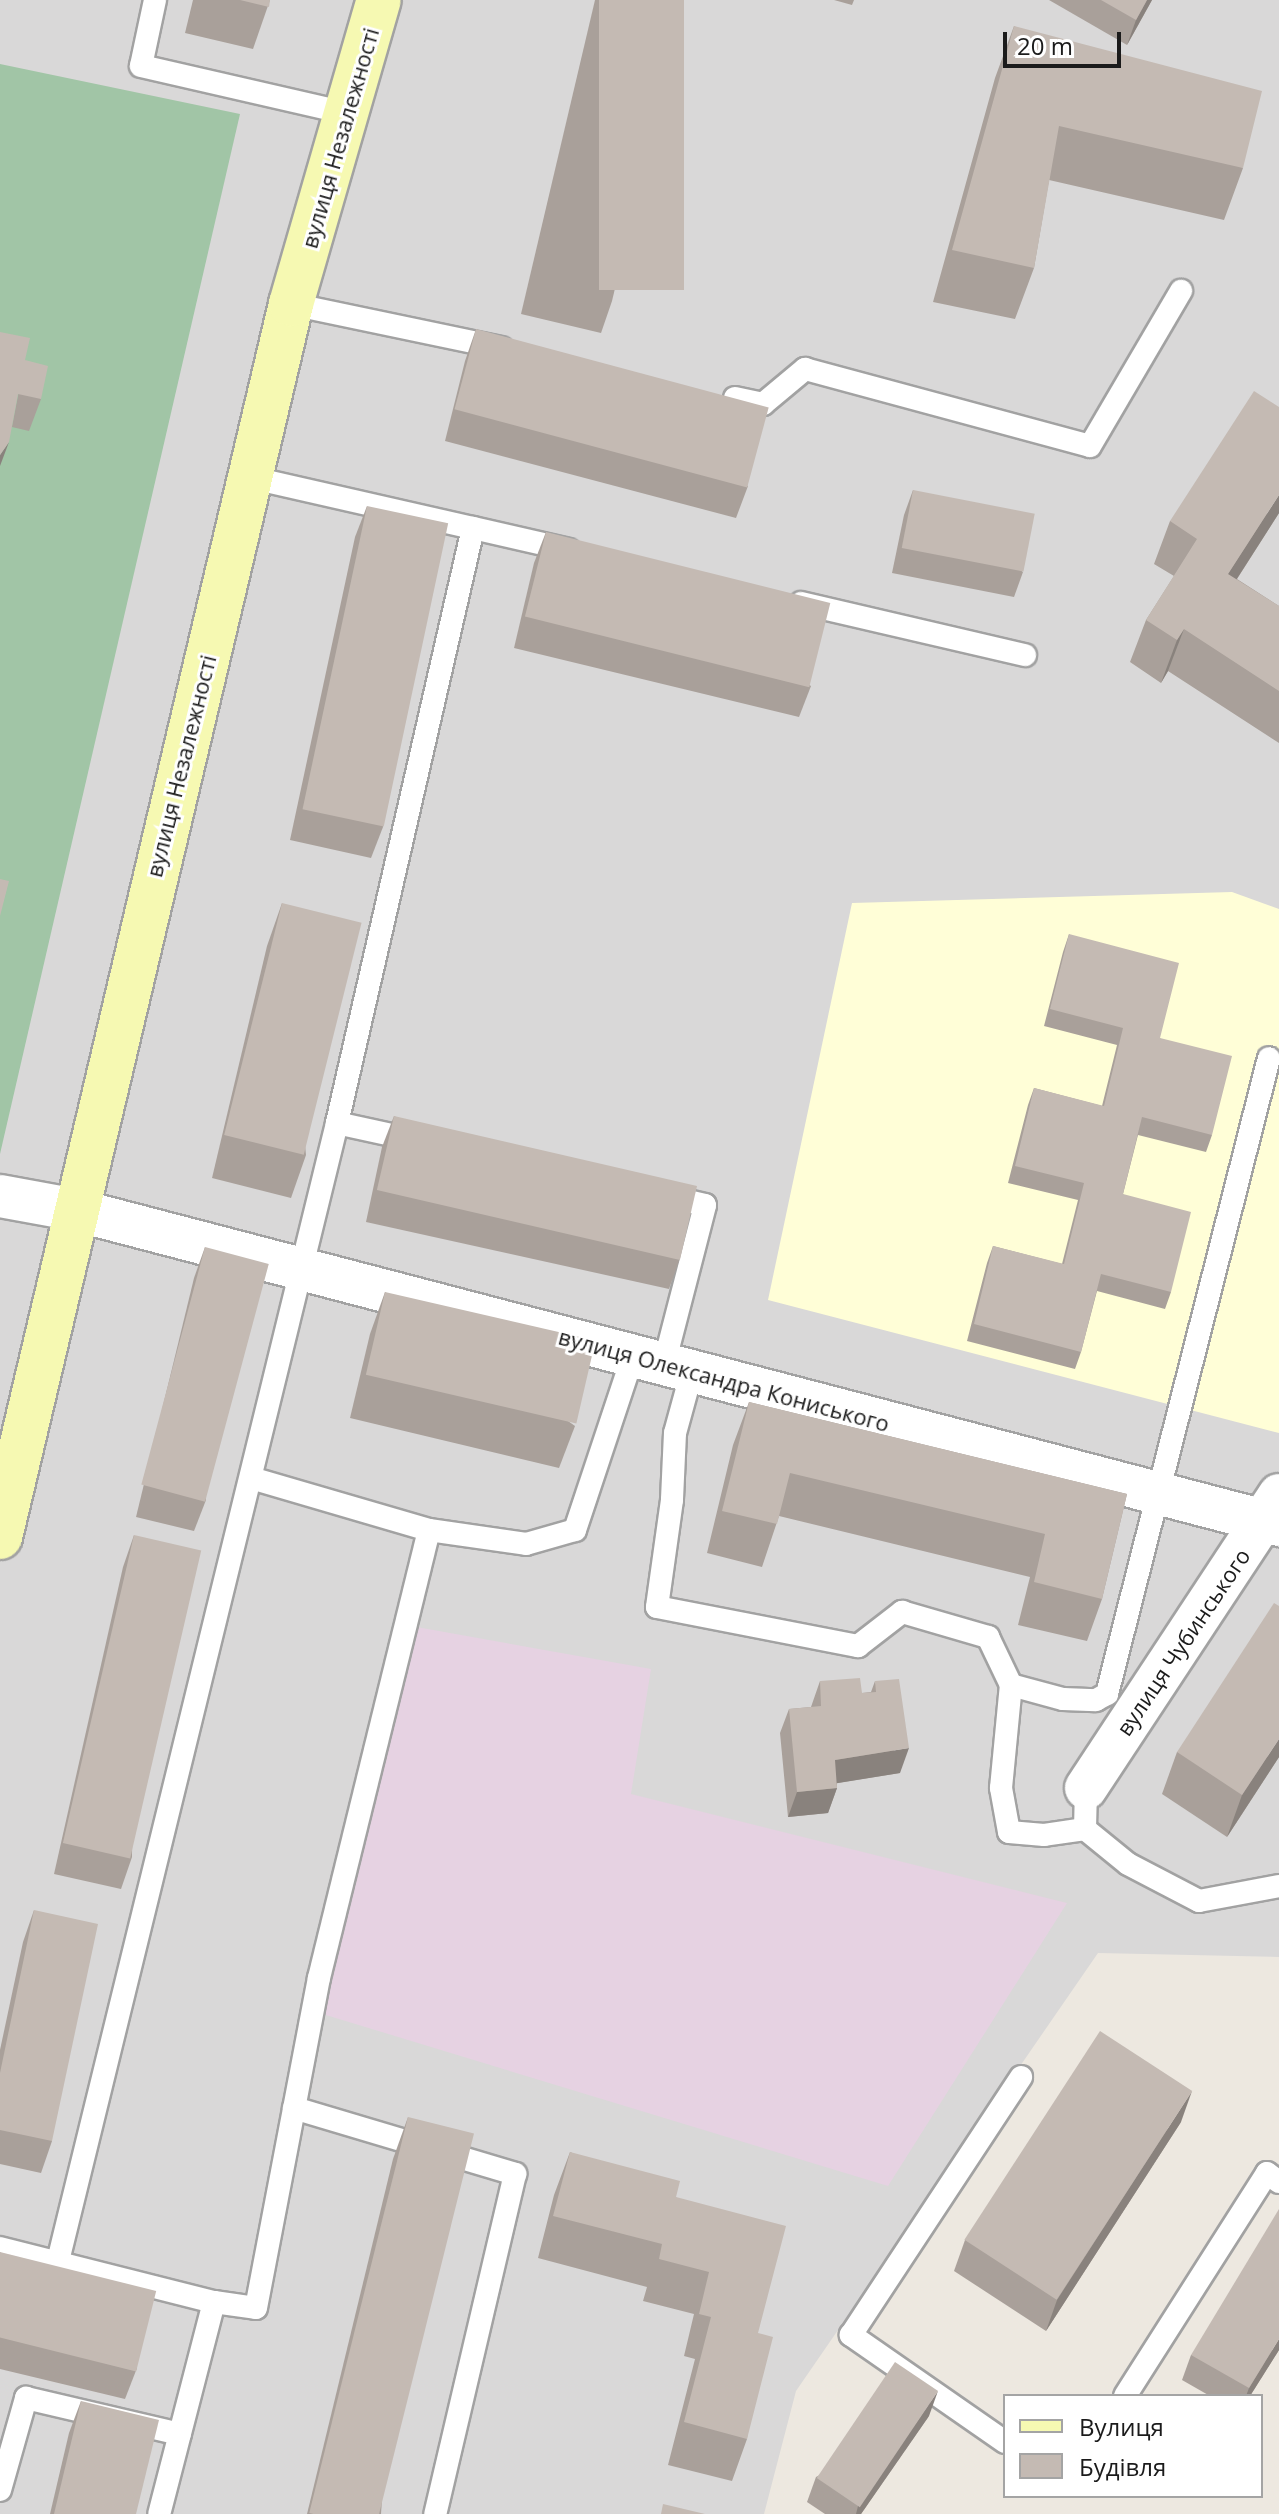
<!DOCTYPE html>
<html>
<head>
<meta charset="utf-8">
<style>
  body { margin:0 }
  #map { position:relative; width:1279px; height:2514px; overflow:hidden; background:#ede8e0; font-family:"Open Sans",sans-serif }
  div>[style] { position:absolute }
  .residential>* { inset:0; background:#d9d8d8 }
  .industrial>* { inset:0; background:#e6d2e2 }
  .education>* { inset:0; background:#fffed7 }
  .cemetery>* { inset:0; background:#a1c5a6 }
  .roads { filter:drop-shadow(2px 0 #a2a2a2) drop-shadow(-2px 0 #a2a2a2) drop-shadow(0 2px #a2a2a2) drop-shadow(0 -2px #a2a2a2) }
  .lane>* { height:22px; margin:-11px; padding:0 11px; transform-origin:11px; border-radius:11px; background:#fff }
  .street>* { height:42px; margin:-21px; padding:0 21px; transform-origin:21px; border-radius:21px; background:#fff }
  .secondary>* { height:44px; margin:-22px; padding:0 22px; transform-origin:22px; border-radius:22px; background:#f6f9b2 }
  .wall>* { inset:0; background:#a9a09a }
  .shaded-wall>* { inset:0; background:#89827d }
  .building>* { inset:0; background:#c4bab3; transform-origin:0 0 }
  span { translate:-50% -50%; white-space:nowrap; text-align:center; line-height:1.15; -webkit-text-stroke:6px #fff; paint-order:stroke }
  .street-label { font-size:22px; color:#1b1b1b }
  .legend { position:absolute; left:1003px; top:2394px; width:260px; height:104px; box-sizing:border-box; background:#fff; border:2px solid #a4a4a4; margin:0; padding:10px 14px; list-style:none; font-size:24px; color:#1b1b1b }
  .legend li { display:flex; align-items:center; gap:16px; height:40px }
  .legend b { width:40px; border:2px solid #a4a4a4 }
  .scale { position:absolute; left:1003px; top:32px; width:118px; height:36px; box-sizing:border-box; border:4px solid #1b1b1b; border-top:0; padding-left:10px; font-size:24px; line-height:28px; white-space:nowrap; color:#1b1b1b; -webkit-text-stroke:6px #fff; paint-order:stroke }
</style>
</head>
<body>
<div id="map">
  <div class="residential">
    <i style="clip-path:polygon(0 0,1279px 0,1279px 1957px,1098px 1953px,796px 2391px,764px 2514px,0 2514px)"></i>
  </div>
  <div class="industrial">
    <i style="clip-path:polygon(411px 1626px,651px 1669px,631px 1794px,1067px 1903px,888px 2186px,316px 2012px)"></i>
  </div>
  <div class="education">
    <i style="clip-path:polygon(1232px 892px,1279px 909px,1279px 1433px,768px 1300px,852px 903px)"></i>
  </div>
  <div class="cemetery">
    <i style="clip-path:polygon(0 64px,240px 114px,0 1154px)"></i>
  </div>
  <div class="roads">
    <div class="lane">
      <i style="left:155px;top:0;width:67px;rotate:102deg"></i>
      <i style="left:141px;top:66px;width:214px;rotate:12.9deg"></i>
      <i style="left:291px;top:304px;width:215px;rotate:11.8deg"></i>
      <i style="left:735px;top:398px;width:29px;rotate:12deg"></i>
      <i style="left:763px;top:404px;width:55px;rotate:-39.8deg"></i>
      <i style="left:805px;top:369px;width:295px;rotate:15.1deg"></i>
      <i style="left:1090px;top:446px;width:180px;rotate:-59.6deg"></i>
      <i style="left:473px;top:528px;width:98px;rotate:12.9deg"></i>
      <i style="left:801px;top:603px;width:230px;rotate:13.1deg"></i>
      <i style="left:337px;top:1123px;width:79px;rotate:12.4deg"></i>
      <i style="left:664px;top:1364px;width:164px;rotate:-75.5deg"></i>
      <i style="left:705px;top:1205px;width:40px;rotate:-167deg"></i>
      <i style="left:692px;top:1371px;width:64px;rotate:105.3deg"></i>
      <i style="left:675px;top:1433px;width:67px;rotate:92.6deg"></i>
      <i style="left:672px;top:1500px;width:108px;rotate:98deg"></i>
      <i style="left:657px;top:1607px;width:205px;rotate:11deg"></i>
      <i style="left:858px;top:1646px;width:56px;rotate:-37.7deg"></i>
      <i style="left:902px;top:1612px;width:90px;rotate:16.2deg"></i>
      <i style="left:988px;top:1637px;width:53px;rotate:64.4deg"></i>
      <i style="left:251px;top:1478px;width:185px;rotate:16.3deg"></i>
      <i style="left:429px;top:1530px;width:98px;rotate:8.2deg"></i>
      <i style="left:526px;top:1544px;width:51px;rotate:-15.9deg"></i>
      <i style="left:575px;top:1530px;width:183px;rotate:-71.6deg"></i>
      <i style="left:1086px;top:1788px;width:41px;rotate:91.4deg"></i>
      <i style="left:1085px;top:1829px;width:55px;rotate:39.1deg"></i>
      <i style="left:1128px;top:1864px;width:80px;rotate:27.5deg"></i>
      <i style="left:1199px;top:1901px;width:81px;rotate:-10.6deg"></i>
      <i style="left:1085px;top:1829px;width:41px;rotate:171.7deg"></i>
      <i style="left:1044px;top:1835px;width:35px;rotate:-175deg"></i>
      <i style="left:1009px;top:1832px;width:45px;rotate:-100.3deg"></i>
      <i style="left:1001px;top:1788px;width:103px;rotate:-84.5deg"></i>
      <i style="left:1011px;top:1685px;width:54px;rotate:15.1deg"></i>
      <i style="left:1063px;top:1699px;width:33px;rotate:2deg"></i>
      <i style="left:1096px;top:1700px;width:13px;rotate:-29deg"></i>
      <i style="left:1107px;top:1694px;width:656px;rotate:-75.71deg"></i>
      <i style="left:294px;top:2108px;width:231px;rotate:16.6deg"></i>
      <i style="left:515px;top:2174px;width:349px;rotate:103.2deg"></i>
      <i style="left:0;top:2248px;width:221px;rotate:14.2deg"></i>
      <i style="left:214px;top:2302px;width:219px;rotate:104.5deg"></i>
      <i style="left:58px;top:2261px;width:1172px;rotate:-76.22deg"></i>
      <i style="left:337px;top:1123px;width:610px;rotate:-77.12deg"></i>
      <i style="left:473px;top:528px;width:226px;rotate:-167.2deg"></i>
      <i style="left:214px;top:2302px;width:42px;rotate:8.1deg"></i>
      <i style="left:256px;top:2308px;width:336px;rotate:-79.2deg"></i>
      <i style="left:319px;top:1978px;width:461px;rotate:-76.2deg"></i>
      <i style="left:1125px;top:2396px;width:264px;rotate:-57.5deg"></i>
      <i style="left:1267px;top:2173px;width:15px;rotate:37deg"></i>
      <i style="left:1005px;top:2442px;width:188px;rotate:-145.2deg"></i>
      <i style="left:851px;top:2335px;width:309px;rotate:-56.6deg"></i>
      <i style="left:0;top:2490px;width:96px;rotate:-74.2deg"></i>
      <i style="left:26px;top:2398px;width:158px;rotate:13.2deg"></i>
    </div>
    <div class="street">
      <i style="left:0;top:1196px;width:77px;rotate:10.4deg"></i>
      <i style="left:76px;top:1210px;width:1244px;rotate:14.67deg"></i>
      <i style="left:1086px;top:1788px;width:351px;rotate:-56.6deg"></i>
    </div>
    <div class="secondary">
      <i style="left:0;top:1537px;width:1267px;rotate:-76.72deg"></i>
      <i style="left:291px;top:304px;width:316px;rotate:-73.9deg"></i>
    </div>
  </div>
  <div class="wall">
    <i style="clip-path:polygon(193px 0,270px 0,253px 49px,185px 33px)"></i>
    <i style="clip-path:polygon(595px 0,684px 0,612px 301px,601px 333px,521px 314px)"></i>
    <i style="clip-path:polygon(834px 0,854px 0,852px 5px)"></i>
    <i style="clip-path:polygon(1049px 0,1152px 0,1127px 45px)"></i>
    <i style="clip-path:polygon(1014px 26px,1243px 168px,1224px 220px,1049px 180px,1034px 268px,1015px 319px,933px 302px,995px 78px)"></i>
    <i style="clip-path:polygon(476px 329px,748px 486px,736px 518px,445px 441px,465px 361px)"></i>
    <i style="clip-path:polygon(25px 360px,41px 399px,29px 431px,12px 427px)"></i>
    <i style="clip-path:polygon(913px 490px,1023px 572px,1014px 597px,892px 573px,904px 515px)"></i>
    <i style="clip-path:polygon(367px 506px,383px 827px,371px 858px,290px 840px,355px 537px)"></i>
    <i style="clip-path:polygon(1279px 513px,1237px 579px,1279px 606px,1279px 743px,1168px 671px,1161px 683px,1130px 662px,1146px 620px,1174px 576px,1154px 564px,1170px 521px)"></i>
    <i style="clip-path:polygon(546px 532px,811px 686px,799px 717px,514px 648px,534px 563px)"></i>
    <i style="clip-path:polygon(282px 903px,306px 1155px,291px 1198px,212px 1178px,267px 946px)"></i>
    <i style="clip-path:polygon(1069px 934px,1160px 1038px,1212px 1135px,1206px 1152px,1138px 1135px,1123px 1194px,1171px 1292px,1165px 1309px,1097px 1291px,1081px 1352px,1075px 1369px,967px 1341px,987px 1263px,993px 1246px,1062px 1264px,1078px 1200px,1008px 1183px,1028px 1105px,1034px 1088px,1102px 1106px,1117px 1045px,1044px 1026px,1063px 952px)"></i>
    <i style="clip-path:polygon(394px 1116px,680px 1258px,669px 1289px,366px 1222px,382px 1147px)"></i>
    <i style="clip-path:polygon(205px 1247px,206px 1500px,194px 1531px,136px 1517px,194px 1278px)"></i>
    <i style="clip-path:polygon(385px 1292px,575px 1426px,559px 1468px,350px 1418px,370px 1334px)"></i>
    <i style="clip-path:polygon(749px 1402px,1127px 1494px,1102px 1599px,1087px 1641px,1018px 1625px,1030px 1577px,779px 1516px,762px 1567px,707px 1553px,733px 1445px)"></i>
    <i style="clip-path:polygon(134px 1535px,132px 1857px,121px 1889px,54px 1874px,123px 1567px)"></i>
    <i style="clip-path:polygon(820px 1681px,862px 1693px,871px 1692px,875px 1681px,900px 1773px,837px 1783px,837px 1788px,828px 1813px,788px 1817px,780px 1733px,789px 1709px,811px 1707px)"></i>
    <i style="clip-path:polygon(1177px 1752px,1279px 1757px,1227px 1837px,1162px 1794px)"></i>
    <i style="clip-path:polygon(34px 1910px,52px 2141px,41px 2173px,0 2164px,0 2050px,23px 1942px)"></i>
    <i style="clip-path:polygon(408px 2117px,381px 2514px,307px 2514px,393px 2159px)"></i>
    <i style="clip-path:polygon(1181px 2122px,1046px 2331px,954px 2271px,965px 2240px)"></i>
    <i style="clip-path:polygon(570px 2152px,676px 2197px,758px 2333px,747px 2439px,732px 2481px,668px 2465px,695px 2359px,684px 2356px,694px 2314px,643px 2301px,647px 2287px,538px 2258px,554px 2195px)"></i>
    <i style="clip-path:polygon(0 2252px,137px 2368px,125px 2399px,0 2369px)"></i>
    <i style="clip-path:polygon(1279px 2350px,1250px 2396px,1210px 2396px,1182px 2380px,1191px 2355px)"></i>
    <i style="clip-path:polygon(81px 2401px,136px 2514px,50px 2514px,69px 2433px)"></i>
    <i style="clip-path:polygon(929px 2416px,861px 2514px,825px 2514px,807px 2502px,816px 2477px)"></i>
  </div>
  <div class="shaded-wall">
    <i style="clip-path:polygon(1147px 0,1152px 0,1127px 45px,1136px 20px)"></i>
    <i style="clip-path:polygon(9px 442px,0 466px,0 455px)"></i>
    <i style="clip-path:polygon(1279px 495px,1279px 513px,1213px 616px,1228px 574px)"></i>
    <i style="clip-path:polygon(1184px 629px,1168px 671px,1161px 683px,1177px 640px)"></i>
    <i style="clip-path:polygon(1279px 1739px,1279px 1757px,1227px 1837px,1242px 1795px)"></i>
    <i style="clip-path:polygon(909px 1748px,900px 1773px,826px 1785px,835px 1760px)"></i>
    <i style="clip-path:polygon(837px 1788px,828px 1813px,788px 1817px,797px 1792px)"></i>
    <i style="clip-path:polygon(1192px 2091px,1181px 2122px,1046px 2331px,1057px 2300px)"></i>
    <i style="clip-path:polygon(1279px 2339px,1279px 2350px,1250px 2396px,1246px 2396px,1249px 2388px)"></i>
    <i style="clip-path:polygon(938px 2391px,929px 2416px,861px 2514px,856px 2514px,858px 2506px)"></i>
  </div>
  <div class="building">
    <i style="clip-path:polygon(240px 0,270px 0,269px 7px)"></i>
    <i style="left:599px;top:0;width:85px;height:290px"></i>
    <i style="clip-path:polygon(1101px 0,1147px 0,1136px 20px)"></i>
    <i style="clip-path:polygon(1014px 26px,1262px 91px,1243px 168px,1059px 126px,1034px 268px,952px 250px)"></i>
    <i style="left:476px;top:329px;width:303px;height:83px;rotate:15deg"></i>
    <i style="clip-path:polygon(0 332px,30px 338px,25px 360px,48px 366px,41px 399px,18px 394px,9px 442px,0 455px)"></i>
    <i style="clip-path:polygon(1254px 391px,1279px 407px,1279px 495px,1228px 574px,1279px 606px,1279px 691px,1184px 629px,1177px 640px,1146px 620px,1197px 539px,1170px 521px)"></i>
    <i style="left:913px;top:490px;width:124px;height:59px;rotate:11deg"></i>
    <i style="left:367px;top:506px;width:83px;height:310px;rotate:12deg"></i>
    <i style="left:546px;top:532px;width:293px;height:87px;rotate:14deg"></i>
    <i style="clip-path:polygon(0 879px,9px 881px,0 916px)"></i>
    <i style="left:282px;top:903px;width:82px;height:239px;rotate:14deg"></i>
    <i style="clip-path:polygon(1069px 934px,1179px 963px,1160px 1038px,1232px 1056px,1212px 1135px,1142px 1117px,1123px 1194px,1191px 1212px,1171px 1292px,1101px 1274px,1081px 1352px,974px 1324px,993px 1246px,1064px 1264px,1084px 1183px,1015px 1166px,1034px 1088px,1104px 1106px,1123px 1028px,1050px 1009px)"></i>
    <i style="left:394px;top:1116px;width:311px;height:76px;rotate:13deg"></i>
    <i style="left:205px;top:1247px;width:66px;height:246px;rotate:15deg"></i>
    <i style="left:385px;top:1292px;width:216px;height:85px;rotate:13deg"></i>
    <i style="clip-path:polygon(749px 1402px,1127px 1494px,1102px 1599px,1034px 1582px,1045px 1534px,790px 1473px,777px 1524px,722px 1511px)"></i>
    <i style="left:134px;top:1535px;width:69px;height:316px;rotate:13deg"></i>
    <i style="clip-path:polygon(1274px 1603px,1279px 1606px,1279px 1739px,1242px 1795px,1177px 1752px)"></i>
    <i style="clip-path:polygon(860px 1678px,862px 1693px,876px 1692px,875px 1681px,899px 1679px,909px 1748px,835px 1760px,837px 1788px,797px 1792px,789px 1709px,821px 1706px,820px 1681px)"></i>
    <i style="clip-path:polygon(34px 1910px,98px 1924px,52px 2141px,0 2130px,0 2073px)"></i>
    <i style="left:1100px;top:2031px;width:110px;height:249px;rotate:33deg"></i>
    <i style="left:408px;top:2117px;width:68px;height:408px;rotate:14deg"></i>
    <i style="clip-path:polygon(570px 2152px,680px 2181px,676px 2197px,786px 2226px,758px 2333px,773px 2337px,747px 2439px,684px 2422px,711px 2317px,699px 2314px,709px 2272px,659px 2259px,662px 2244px,553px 2216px)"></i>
    <i style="clip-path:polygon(1279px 2209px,1279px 2339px,1249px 2388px,1191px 2355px)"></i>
    <i style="left:0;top:2252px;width:161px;height:83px;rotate:14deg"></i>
    <i style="left:895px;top:2362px;width:52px;height:140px;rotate:34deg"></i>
    <i style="clip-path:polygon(81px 2401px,159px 2420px,136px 2514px,54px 2514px)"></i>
    <i style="clip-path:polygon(663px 2504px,705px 2514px,661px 2514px)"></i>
  </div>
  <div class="street-label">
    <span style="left:340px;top:138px;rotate:-74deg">вулиця Незалежності</span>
    <span style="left:181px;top:766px;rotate:-76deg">вулиця Незалежності</span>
    <span style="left:724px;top:1380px;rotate:15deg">вулиця Олександра Кониського</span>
    <span style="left:1183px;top:1642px;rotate:-56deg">вулиця Чубинського</span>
  </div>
  <ul class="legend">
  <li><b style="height:10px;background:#f6f9b2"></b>Вулиця</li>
  <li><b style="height:22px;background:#c4bab3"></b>Будівля</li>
  </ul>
  <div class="scale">20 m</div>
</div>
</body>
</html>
